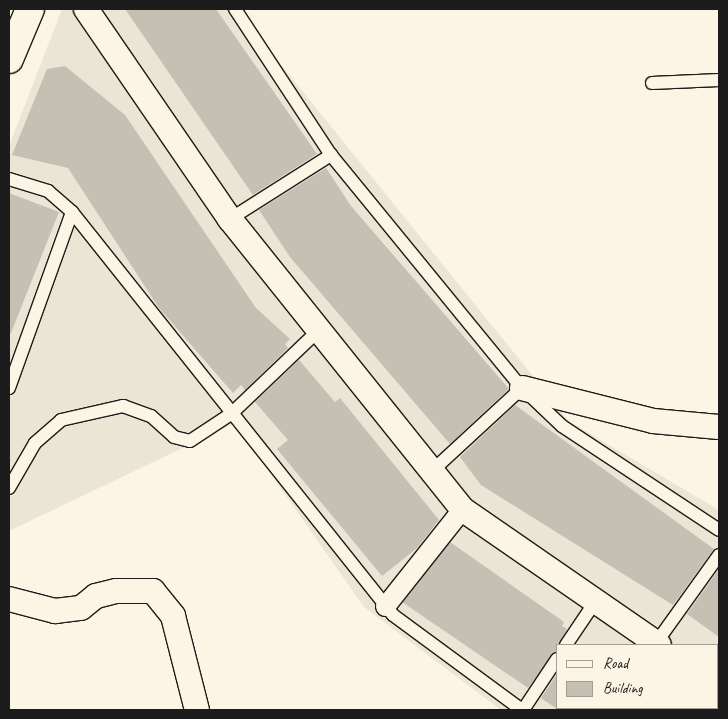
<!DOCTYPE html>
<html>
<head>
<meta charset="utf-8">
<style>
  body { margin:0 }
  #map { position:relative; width:728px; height:719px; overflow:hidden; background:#fcf5e5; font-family:Caveat,sans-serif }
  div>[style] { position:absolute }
  .built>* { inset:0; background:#ebe5d6 }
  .building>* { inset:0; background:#c4c0b3 }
  .roads { filter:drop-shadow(1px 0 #1c1c1c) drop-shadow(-1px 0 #1c1c1c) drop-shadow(0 1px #1c1c1c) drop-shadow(0 -1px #1c1c1c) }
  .service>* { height:12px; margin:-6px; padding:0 6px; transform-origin:6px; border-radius:6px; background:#fcf5e5 }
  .pedestrian>* { height:19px; margin:-9.5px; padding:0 9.5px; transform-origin:9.5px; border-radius:9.5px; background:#fcf5e5 }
  .minor>* { height:24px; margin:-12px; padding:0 12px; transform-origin:12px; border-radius:12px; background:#fcf5e5 }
  .primary>* { height:28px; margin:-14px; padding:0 14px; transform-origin:14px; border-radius:14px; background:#fcf5e5 }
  span { translate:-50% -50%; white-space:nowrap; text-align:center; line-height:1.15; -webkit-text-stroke:5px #fcf5e5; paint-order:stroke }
  .frame { position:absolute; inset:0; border:10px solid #1c1c1c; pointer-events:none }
  .legend { position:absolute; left:556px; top:644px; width:162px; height:65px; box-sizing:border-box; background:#fcf5e5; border:1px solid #a29e95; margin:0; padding:6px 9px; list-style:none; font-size:15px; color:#1c1c1c }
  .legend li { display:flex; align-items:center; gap:10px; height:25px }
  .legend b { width:25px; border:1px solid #a29e95 }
</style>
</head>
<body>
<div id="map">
  <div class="built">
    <i style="clip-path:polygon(evenodd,62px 9px,236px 9px,570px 422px,719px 510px,719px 710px,501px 710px,364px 607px,235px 423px,9px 531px,9px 146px,62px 9px,557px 645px,717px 645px,717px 708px,557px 708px,557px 645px)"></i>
  </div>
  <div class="building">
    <i style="clip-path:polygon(125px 9px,216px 9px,317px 154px,253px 195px)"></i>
    <i style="clip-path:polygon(65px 66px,125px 115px,256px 308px,290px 339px,285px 344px,288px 348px,245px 390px,241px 385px,233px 393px,159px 308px,68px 168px,12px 155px,47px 69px)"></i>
    <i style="clip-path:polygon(326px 168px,351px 206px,509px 389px,450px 444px,290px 257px,259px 210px)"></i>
    <i style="clip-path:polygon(9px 193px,59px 212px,11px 333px,9px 333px)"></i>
    <i style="clip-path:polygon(299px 360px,335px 402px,340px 398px,439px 520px,417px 548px,382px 576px,277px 449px,288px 440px,255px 402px)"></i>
    <i style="clip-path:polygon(515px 405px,714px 549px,673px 605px,481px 485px,460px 457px)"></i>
    <i style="clip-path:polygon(450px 542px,564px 622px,562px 626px,567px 629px,557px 651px,528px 688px,402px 602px)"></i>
    <i style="clip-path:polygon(719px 569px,719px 637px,687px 614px)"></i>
    <i style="clip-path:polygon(557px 674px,557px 709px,541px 698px)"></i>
  </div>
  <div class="roads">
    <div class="service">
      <i style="left:235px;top:9px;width:175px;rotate:56.7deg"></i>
      <i style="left:331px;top:155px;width:301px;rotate:50.7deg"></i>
      <i style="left:522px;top:388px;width:55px;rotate:43.5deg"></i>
      <i style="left:562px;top:426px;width:188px;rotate:33.5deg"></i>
      <i style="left:652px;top:83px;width:67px;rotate:-2.6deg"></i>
      <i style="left:9px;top:179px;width:41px;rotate:17.1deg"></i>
      <i style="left:48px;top:191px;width:32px;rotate:41deg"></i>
      <i style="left:72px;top:212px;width:515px;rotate:51.46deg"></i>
      <i style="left:393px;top:615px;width:160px;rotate:36.4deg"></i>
      <i style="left:230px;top:219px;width:120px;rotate:-32.4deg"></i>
      <i style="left:9px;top:388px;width:187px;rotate:-70.3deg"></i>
      <i style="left:432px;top:471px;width:122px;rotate:-42.7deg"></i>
      <i style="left:9px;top:488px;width:52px;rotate:-60deg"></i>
      <i style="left:35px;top:443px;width:35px;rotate:-41deg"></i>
      <i style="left:61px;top:420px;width:64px;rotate:-12.7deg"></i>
      <i style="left:123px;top:406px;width:30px;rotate:20deg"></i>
      <i style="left:151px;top:416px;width:31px;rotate:42deg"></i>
      <i style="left:174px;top:437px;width:16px;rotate:14deg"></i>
      <i style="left:190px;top:441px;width:49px;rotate:-33.4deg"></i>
      <i style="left:231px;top:414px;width:122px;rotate:-43.7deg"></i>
      <i style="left:656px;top:643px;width:108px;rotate:-54.4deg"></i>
      <i style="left:566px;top:645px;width:52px;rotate:-56deg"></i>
      <i style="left:523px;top:710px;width:61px;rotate:-56.3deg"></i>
    </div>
    <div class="pedestrian">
      <i style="left:385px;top:606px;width:124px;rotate:-51.6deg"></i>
    </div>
    <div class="minor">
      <i style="left:86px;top:9px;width:255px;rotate:55.6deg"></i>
      <i style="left:230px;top:219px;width:371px;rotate:51.3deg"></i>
      <i style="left:462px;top:509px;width:239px;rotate:34.6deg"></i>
      <i style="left:522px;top:388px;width:135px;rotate:14.1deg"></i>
      <i style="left:653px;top:421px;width:66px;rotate:5.2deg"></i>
      <i style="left:9px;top:599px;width:48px;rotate:14.6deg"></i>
      <i style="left:55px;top:611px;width:26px;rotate:-7deg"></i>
      <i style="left:81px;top:608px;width:19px;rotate:-39deg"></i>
      <i style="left:96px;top:596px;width:21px;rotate:-14deg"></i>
      <i style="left:116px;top:591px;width:37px"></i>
      <i style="left:153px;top:591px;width:32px;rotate:51deg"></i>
      <i style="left:173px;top:616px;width:97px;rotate:75.7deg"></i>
      <i style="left:717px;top:682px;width:3px;rotate:45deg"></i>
      <i style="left:661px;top:710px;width:3px;rotate:-45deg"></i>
    </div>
    <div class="primary">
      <i style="left:9px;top:59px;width:54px;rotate:-67.2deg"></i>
    </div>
  </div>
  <div class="frame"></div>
  <ul class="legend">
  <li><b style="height:6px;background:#fcf5e5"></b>Road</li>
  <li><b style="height:14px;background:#c4c0b3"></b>Building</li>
  </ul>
</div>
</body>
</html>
